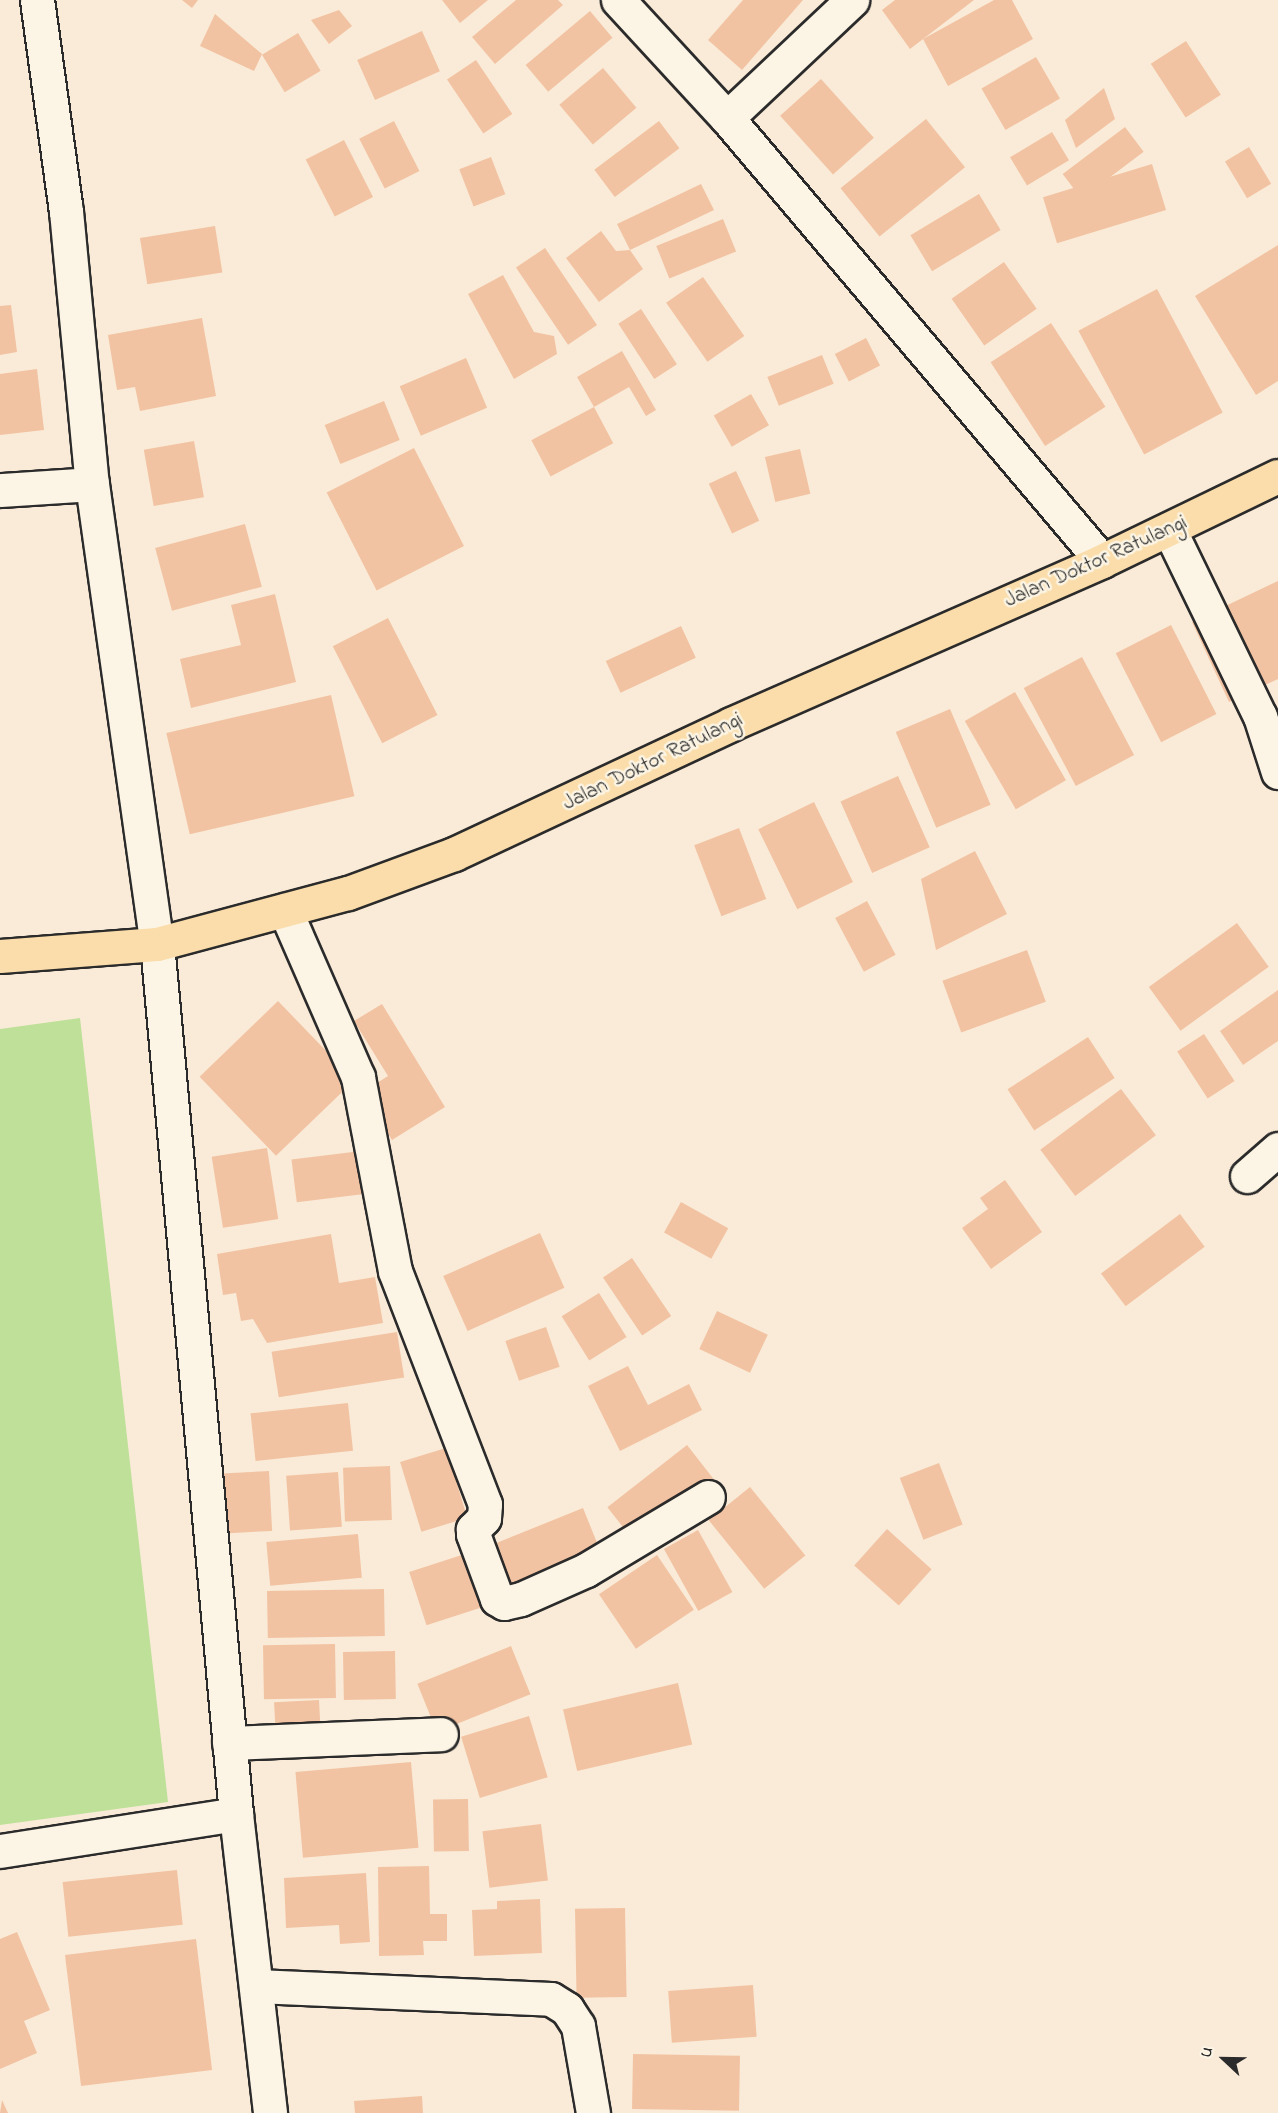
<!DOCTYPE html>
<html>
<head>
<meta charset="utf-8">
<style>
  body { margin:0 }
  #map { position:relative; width:1278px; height:2113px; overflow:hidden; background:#faebd8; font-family:"Indie Flower",sans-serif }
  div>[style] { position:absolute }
  .green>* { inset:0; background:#bee099 }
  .building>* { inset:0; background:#f2c3a2; transform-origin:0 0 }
  .roads { filter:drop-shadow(2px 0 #2b2b2b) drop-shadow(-2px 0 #2b2b2b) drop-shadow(0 2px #2b2b2b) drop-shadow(0 -2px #2b2b2b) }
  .street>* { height:33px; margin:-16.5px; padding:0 16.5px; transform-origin:16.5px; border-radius:16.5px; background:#fcf5e5 }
  .secondary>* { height:33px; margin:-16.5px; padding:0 16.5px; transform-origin:16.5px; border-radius:16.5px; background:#fcf5e5 }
  .highway>* { height:33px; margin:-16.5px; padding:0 16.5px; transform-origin:16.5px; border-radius:16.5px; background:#faddab }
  span { translate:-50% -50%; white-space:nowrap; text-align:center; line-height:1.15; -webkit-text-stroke:5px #fcf5e5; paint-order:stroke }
  .street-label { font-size:21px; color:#2b2b2b }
  .north { position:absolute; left:1194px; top:2029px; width:60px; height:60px; -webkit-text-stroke:4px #fcf5e5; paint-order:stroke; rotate:292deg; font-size:16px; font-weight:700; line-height:24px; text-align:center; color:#2b2b2b }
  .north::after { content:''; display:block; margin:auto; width:21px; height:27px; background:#2b2b2b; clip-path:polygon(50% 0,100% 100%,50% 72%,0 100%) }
</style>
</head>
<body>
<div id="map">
  <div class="green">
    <i style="clip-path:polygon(80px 1018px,168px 1802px,0 1825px,0 1029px)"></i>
  </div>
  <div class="building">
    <i style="clip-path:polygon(182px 0,198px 0,192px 8px)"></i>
    <i style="clip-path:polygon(442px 0,488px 0,460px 23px)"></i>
    <i style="clip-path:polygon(516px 0,558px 0,563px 5px,495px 64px,472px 37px)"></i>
    <i style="clip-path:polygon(743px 0,803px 0,742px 70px,708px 40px)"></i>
    <i style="clip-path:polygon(895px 0,974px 0,910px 49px,882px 10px)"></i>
    <i style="clip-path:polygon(994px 0,1012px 0,1033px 39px,948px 86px,923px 39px)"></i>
    <i style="clip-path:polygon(339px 10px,352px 26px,329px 44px,311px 20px)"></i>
    <i style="left:590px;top:11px;width:35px;height:84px;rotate:50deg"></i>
    <i style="clip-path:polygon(215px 14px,262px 54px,254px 71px,200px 46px)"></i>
    <i style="left:422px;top:31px;width:44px;height:71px;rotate:66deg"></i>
    <i style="left:298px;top:33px;width:44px;height:42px;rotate:59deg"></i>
    <i style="left:1186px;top:41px;width:64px;height:42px;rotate:57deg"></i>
    <i style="left:1036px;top:57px;width:48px;height:63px;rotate:60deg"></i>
    <i style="left:476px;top:60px;width:65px;height:35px;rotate:56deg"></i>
    <i style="left:603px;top:68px;width:52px;height:57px;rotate:50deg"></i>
    <i style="left:821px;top:79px;width:79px;height:55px;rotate:48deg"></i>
    <i style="clip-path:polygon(1104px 88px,1115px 119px,1076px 148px,1065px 120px)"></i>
    <i style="left:926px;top:119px;width:62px;height:110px;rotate:51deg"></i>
    <i style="left:394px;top:121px;width:56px;height:39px;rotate:63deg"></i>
    <i style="left:659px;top:121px;width:34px;height:81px;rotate:53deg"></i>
    <i style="left:1125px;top:127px;width:31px;height:78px;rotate:53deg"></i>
    <i style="left:1052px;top:132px;width:33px;height:49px;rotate:59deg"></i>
    <i style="left:344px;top:140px;width:64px;height:43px;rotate:63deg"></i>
    <i style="left:1249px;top:147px;width:43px;height:28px;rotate:59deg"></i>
    <i style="left:491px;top:157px;width:40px;height:34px;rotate:69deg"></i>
    <i style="left:1152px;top:164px;width:48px;height:114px;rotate:73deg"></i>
    <i style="clip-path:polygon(701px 184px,714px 210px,630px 250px,643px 269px,599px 302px,566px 258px,601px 231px,616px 251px,630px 250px,617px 224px)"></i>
    <i style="left:979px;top:194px;width:42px;height:80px;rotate:59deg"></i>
    <i style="left:723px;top:219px;width:35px;height:72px;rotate:68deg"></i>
    <i style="left:215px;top:226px;width:47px;height:76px;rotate:81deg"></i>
    <i style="clip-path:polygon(1278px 245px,1278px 381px,1256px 395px,1195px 296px)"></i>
    <i style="left:545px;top:248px;width:93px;height:35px;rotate:56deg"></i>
    <i style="left:1004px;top:262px;width:57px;height:64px;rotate:55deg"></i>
    <i style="clip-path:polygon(503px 275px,534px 332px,554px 336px,557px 354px,514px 379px,468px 294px)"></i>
    <i style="left:703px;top:277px;width:72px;height:45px;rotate:55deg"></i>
    <i style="left:1157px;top:289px;width:140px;height:89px;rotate:62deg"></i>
    <i style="clip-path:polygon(11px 305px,17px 352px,0 355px,0 306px)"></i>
    <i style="left:641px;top:309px;width:66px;height:27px;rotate:57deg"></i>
    <i style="clip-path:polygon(202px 318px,216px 396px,140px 411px,135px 387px,117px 390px,108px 335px)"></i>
    <i style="left:1051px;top:323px;width:100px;height:72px;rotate:57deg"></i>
    <i style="left:866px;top:338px;width:31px;height:35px;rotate:63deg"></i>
    <i style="clip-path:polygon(622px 351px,656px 410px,646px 416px,629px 387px,594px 407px,577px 377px)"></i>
    <i style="left:822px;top:355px;width:31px;height:59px;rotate:68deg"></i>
    <i style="left:466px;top:358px;width:54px;height:72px;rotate:67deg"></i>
    <i style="clip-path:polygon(37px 369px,44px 430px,0 435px,0 374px)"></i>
    <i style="left:751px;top:394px;width:36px;height:43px;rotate:60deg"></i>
    <i style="left:384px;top:401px;width:42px;height:64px;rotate:68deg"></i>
    <i style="left:594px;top:407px;width:41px;height:71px;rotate:62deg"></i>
    <i style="left:194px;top:441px;width:57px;height:51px;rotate:80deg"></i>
    <i style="left:414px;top:448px;width:110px;height:98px;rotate:63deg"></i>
    <i style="left:800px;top:449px;width:46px;height:36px;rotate:77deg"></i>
    <i style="left:736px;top:471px;width:55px;height:30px;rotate:65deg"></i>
    <i style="left:245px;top:524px;width:65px;height:93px;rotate:75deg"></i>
    <i style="clip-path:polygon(1278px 581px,1278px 679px,1229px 702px,1192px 622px)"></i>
    <i style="clip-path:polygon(275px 594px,296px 682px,191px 708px,180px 659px,241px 645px,231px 605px)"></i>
    <i style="left:388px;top:618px;width:109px;height:62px;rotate:63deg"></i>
    <i style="left:1171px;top:625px;width:100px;height:62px;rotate:63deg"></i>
    <i style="left:681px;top:626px;width:35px;height:83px;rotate:65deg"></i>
    <i style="left:1082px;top:657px;width:111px;height:66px;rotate:62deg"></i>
    <i style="left:1015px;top:692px;width:102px;height:58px;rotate:60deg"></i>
    <i style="left:331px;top:695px;width:104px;height:169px;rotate:77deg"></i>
    <i style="left:950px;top:709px;width:104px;height:59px;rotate:67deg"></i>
    <i style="left:898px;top:776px;width:78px;height:63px;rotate:66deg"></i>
    <i style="left:814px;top:802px;width:89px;height:62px;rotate:64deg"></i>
    <i style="left:739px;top:828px;width:76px;height:48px;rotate:69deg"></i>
    <i style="clip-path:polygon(975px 851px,1007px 914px,936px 950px,921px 879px)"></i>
    <i style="left:867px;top:901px;width:61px;height:36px;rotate:62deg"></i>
    <i style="left:1237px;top:923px;width:54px;height:109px;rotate:54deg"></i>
    <i style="left:1027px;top:950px;width:55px;height:90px;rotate:70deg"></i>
    <i style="clip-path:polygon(1278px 990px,1278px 1041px,1243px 1065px,1220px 1031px)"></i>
    <i style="left:278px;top:1001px;width:110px;height:109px;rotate:46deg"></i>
    <i style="clip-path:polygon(382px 1004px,445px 1107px,392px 1140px,363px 1092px,388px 1076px,354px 1021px)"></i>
    <i style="left:1204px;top:1034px;width:56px;height:32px;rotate:57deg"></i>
    <i style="left:1088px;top:1037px;width:49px;height:96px;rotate:57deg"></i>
    <i style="left:1121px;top:1089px;width:58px;height:101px;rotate:53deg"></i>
    <i style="left:267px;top:1148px;width:72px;height:56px;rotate:81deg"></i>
    <i style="left:361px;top:1151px;width:43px;height:70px;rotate:83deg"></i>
    <i style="clip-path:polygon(1005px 1180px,1042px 1232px,991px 1269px,962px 1228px,988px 1209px,980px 1198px)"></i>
    <i style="left:681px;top:1202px;width:54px;height:35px;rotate:29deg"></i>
    <i style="left:1180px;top:1214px;width:41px;height:99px;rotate:53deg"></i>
    <i style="left:540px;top:1233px;width:60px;height:106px;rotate:66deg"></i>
    <i style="clip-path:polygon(331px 1234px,339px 1283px,375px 1277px,383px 1323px,267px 1343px,253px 1319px,241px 1321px,236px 1293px,223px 1295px,217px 1254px)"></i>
    <i style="left:632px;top:1258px;width:70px;height:35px;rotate:56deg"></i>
    <i style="left:599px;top:1293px;width:52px;height:44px;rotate:58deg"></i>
    <i style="left:717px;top:1311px;width:56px;height:42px;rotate:25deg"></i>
    <i style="left:546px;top:1327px;width:42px;height:43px;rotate:71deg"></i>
    <i style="left:397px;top:1332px;width:46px;height:127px;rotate:81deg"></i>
    <i style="clip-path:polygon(628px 1366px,648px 1405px,689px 1384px,702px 1410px,620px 1451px,588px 1386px)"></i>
    <i style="left:348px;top:1403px;width:48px;height:98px;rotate:84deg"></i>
    <i style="left:687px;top:1445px;width:47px;height:101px;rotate:52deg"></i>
    <i style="left:446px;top:1448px;width:73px;height:48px;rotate:73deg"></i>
    <i style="left:939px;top:1463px;width:66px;height:42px;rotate:69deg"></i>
    <i style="left:390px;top:1466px;width:54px;height:47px;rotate:88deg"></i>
    <i style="left:269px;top:1471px;width:60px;height:57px;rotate:87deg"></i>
    <i style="left:338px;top:1472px;width:55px;height:52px;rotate:86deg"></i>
    <i style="left:750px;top:1487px;width:88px;height:53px;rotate:51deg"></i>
    <i style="left:583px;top:1508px;width:53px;height:96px;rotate:68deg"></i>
    <i style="left:887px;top:1529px;width:60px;height:49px;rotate:42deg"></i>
    <i style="left:698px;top:1530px;width:71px;height:39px;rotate:61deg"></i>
    <i style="left:358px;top:1534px;width:44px;height:92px;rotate:85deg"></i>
    <i style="left:471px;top:1552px;width:56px;height:65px;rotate:72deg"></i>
    <i style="left:657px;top:1555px;width:66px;height:70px;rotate:56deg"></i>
    <i style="left:384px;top:1589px;width:47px;height:117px;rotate:89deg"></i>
    <i style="left:335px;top:1644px;width:54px;height:72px;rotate:89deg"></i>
    <i style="left:511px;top:1646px;width:52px;height:101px;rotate:68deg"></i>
    <i style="left:395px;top:1651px;width:48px;height:52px;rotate:89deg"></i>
    <i style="left:678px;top:1683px;width:63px;height:118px;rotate:77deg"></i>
    <i style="left:319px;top:1700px;width:33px;height:45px;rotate:87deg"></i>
    <i style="left:529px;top:1716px;width:64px;height:71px;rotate:73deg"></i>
    <i style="left:411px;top:1762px;width:86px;height:116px;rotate:85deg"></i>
    <i style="left:468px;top:1799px;width:52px;height:35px;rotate:89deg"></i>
    <i style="left:541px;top:1824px;width:57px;height:59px;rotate:83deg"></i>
    <i style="clip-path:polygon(429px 1866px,430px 1914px,447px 1914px,447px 1941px,423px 1941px,424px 1955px,379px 1956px,378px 1867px)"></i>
    <i style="left:177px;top:1870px;width:55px;height:115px;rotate:84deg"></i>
    <i style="clip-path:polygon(366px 1873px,370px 1942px,340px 1944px,339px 1925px,286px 1928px,284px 1878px)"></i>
    <i style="clip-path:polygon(540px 1899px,542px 1953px,474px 1956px,472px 1910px,497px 1909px,497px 1901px)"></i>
    <i style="left:625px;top:1908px;width:89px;height:50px;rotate:89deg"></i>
    <i style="clip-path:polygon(17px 1932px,50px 2010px,24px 2021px,37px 2053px,0 2069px,0 1939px)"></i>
    <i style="left:196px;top:1939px;width:132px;height:132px;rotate:83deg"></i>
    <i style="left:753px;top:1985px;width:52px;height:85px;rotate:86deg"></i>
    <i style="left:633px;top:2054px;width:107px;height:55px;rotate:1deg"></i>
    <i style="clip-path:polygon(422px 2096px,423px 2113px,355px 2113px,354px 2101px)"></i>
    <i style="clip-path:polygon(2px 2100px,8px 2113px,0 2113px)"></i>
  </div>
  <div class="roads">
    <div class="street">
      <i style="left:618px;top:0;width:161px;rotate:47.3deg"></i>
      <i style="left:727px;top:118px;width:580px;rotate:49.75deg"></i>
      <i style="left:727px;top:118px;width:172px;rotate:-43.3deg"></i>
      <i style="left:0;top:490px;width:92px;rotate:-3.7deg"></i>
      <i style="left:1169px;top:529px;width:208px;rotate:64.1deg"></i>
      <i style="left:1260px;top:716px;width:59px;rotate:72.2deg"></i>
      <i style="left:285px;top:910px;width:182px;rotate:66.4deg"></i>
      <i style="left:358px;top:1077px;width:197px;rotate:79.2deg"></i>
      <i style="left:395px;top:1271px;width:250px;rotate:68.9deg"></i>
      <i style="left:485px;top:1504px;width:14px;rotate:94deg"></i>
      <i style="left:484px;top:1518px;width:16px;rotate:135deg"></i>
      <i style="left:473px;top:1529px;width:5px;rotate:90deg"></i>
      <i style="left:473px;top:1534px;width:69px;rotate:69.7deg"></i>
      <i style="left:497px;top:1599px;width:8px;rotate:30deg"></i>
      <i style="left:504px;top:1603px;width:17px;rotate:-13deg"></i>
      <i style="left:521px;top:1599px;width:71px;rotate:-24deg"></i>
      <i style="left:586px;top:1570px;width:142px;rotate:-30.9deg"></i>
      <i style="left:1247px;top:1176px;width:41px;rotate:-41.1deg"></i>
      <i style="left:229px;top:1743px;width:212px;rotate:-2.4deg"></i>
      <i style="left:0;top:1851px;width:239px;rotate:-8.9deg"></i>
      <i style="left:256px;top:1986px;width:295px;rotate:2.5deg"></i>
      <i style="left:551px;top:1999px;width:19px;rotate:32deg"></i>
      <i style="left:567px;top:2009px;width:20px;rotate:57deg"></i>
      <i style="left:578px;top:2026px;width:88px;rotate:80.2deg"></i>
    </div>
    <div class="secondary">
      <i style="left:37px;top:0;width:213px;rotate:82.2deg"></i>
      <i style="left:66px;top:211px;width:274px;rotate:84.6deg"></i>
      <i style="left:92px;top:484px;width:465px;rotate:82deg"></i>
      <i style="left:157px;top:944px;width:874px;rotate:84.81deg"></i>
      <i style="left:236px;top:1814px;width:301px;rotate:83.5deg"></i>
    </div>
    <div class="highway">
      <i style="left:0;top:956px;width:157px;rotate:-4.4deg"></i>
      <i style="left:157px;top:944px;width:198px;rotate:-15deg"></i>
      <i style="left:348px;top:893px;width:113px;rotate:-20.2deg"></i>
      <i style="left:454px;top:854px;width:306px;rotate:-25.1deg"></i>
      <i style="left:731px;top:724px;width:405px;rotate:-23.7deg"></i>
      <i style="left:1102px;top:561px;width:195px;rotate:-25.8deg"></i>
    </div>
  </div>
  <div class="street-label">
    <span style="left:1096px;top:562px;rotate:-24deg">Jalan Doktor Ratulangi</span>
    <span style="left:653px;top:762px;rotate:-26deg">Jalan Doktor Ratulangi</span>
  </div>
  <div class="north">U</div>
</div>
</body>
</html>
